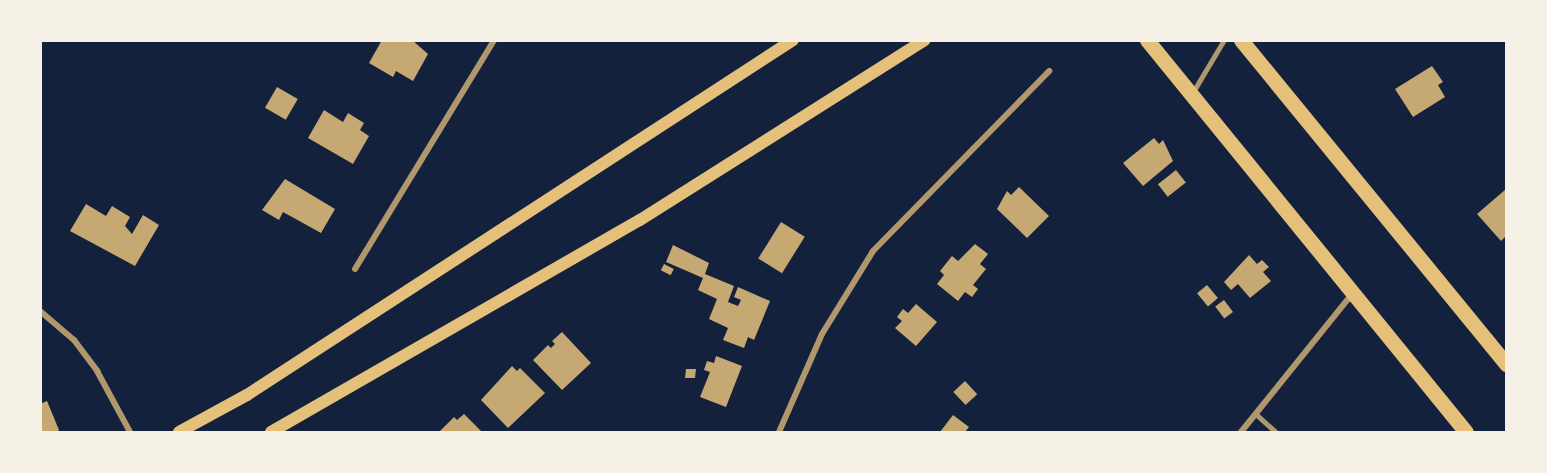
<!DOCTYPE html>
<html>
<head>
<meta charset="utf-8">
<style>
  body { margin:0 }
  #map { position:relative; width:1547px; height:473px; overflow:hidden; background:#14213d; font-family:"Asap Condensed",sans-serif }
  div>[style] { position:absolute }
  .building>* { inset:0; background:#c6a872; transform-origin:0 0 }
  .service>* { height:4.5px; margin:-2.25px; padding:0 2.25px; transform-origin:2.25px; border-radius:2.25px; background:#b1986c }
  .minor>* { height:6px; margin:-3px; padding:0 3px; transform-origin:3px; border-radius:3px; background:#b1986c }
  .secondary>* { height:12px; margin:-6px; padding:0 6px; transform-origin:6px; border-radius:6px; background:#e5c07b }
  .primary>* { height:15px; margin:-7.5px; padding:0 7.5px; transform-origin:7.5px; border-radius:7.5px; background:#e5c07b }
  span { translate:-50% -50%; white-space:nowrap; text-align:center; line-height:1.15; -webkit-text-stroke:4.5px #f6f1e7; paint-order:stroke }
  .frame { position:absolute; inset:0; border:42px solid #f6f1e7; pointer-events:none }
</style>
</head>
<body>
<div id="map">
  <div class="building">
    <i style="clip-path:polygon(382px 40px,412px 40px,428px 54px,413px 81px,396px 71px,393px 77px,369px 63px)"></i>
    <i style="clip-path:polygon(1432px 66px,1443px 82px,1438px 85px,1445px 97px,1413px 117px,1395px 89px)"></i>
    <i style="left:277px;top:87px;width:24px;height:24px;rotate:30deg"></i>
    <i style="clip-path:polygon(324px 110px,343px 122px,348px 113px,364px 123px,360px 130px,369px 136px,353px 164px,308px 138px)"></i>
    <i style="clip-path:polygon(1154px 138px,1159px 144px,1163px 140px,1173px 161px,1143px 186px,1123px 163px)"></i>
    <i style="left:1176px;top:170px;width:16px;height:23px;rotate:52deg"></i>
    <i style="clip-path:polygon(285px 179px,335px 209px,321px 233px,283px 212px,279px 220px,262px 210px)"></i>
    <i style="clip-path:polygon(1019px 187px,1049px 216px,1027px 238px,997px 209px,1007px 191px,1011px 195px)"></i>
    <i style="clip-path:polygon(1506px 189px,1506px 236px,1501px 241px,1477px 214px)"></i>
    <i style="clip-path:polygon(86px 204px,106px 216px,112px 206px,130px 217px,125px 226px,132px 234px,143px 215px,159px 225px,135px 266px,70px 231px)"></i>
    <i style="left:781px;top:222px;width:28px;height:43px;rotate:32deg"></i>
    <i style="clip-path:polygon(975px 244px,988px 254px,980px 264px,986px 269px,973px 285px,978px 289px,972px 297px,965px 292px,958px 301px,937px 284px,944px 275px,940px 271px,952px 256px,958px 261px)"></i>
    <i style="clip-path:polygon(673px 245px,709px 263px,705px 274px,734px 286px,728px 302px,738px 306px,741px 300px,734px 297px,738px 287px,770px 301px,754px 340px,748px 337px,744px 348px,723px 340px,728px 328px,709px 319px,717px 299px,698px 290px,703px 278px,666px 262px)"></i>
    <i style="clip-path:polygon(1249px 255px,1257px 264px,1262px 260px,1269px 267px,1263px 272px,1271px 281px,1250px 298px,1238px 284px,1231px 290px,1224px 282px)"></i>
    <i style="left:664px;top:264px;width:11px;height:7px;rotate:27deg"></i>
    <i style="left:1207px;top:285px;width:17px;height:13px;rotate:50deg"></i>
    <i style="left:1224px;top:300px;width:15px;height:11px;rotate:53deg"></i>
    <i style="clip-path:polygon(916px 304px,937px 322px,916px 346px,895px 328px,902px 321px,897px 317px,903px 309px,908px 313px)"></i>
    <i style="clip-path:polygon(562px 332px,591px 363px,562px 390px,533px 360px,548px 345px,551px 348px,555px 344px,552px 341px)"></i>
    <i style="clip-path:polygon(716px 356px,742px 366px,726px 407px,700px 397px,710px 372px,704px 370px,707px 361px,714px 363px)"></i>
    <i style="clip-path:polygon(512px 366px,517px 371px,520px 368px,545px 393px,508px 428px,481px 400px)"></i>
    <i style="clip-path:polygon(686px 369px,696px 369px,695px 378px,685px 378px)"></i>
    <i style="left:965px;top:381px;width:18px;height:16px;rotate:47deg"></i>
    <i style="clip-path:polygon(47px 401px,59px 430px,57px 432px,40px 432px,40px 404px)"></i>
    <i style="clip-path:polygon(464px 414px,482px 432px,439px 432px,454px 417px,457px 420px)"></i>
    <i style="clip-path:polygon(953px 415px,969px 427px,965px 432px,940px 432px)"></i>
  </div>
  <div class="service">
    <i style="left:1193px;top:92px;width:61px;rotate:-59.2deg"></i>
    <i style="left:1256px;top:414px;width:27px;rotate:42deg"></i>
  </div>
  <div class="minor">
    <i style="left:355px;top:269px;width:268px;rotate:-58.7deg"></i>
    <i style="left:40px;top:311px;width:45px;rotate:40.5deg"></i>
    <i style="left:74px;top:340px;width:39px;rotate:53deg"></i>
    <i style="left:97px;top:371px;width:69px;rotate:61.6deg"></i>
    <i style="left:779px;top:432px;width:107px;rotate:-66.3deg"></i>
    <i style="left:822px;top:334px;width:97px;rotate:-58.4deg"></i>
    <i style="left:873px;top:251px;width:252px;rotate:-45.6deg"></i>
    <i style="left:1241px;top:432px;width:177px;rotate:-51.2deg"></i>
  </div>
  <div class="secondary">
    <i style="left:179px;top:432px;width:77px;rotate:-28.6deg"></i>
    <i style="left:247px;top:395px;width:651px;rotate:-33.03deg"></i>
    <i style="left:271px;top:432px;width:426px;rotate:-29.9deg"></i>
    <i style="left:640px;top:220px;width:337px;rotate:-32.3deg"></i>
  </div>
  <div class="primary">
    <i style="left:1147px;top:40px;width:505px;rotate:50.86deg"></i>
    <i style="left:1241px;top:40px;width:419px;rotate:50.7deg"></i>
  </div>
  <div class="frame"></div>
</div>
</body>
</html>
